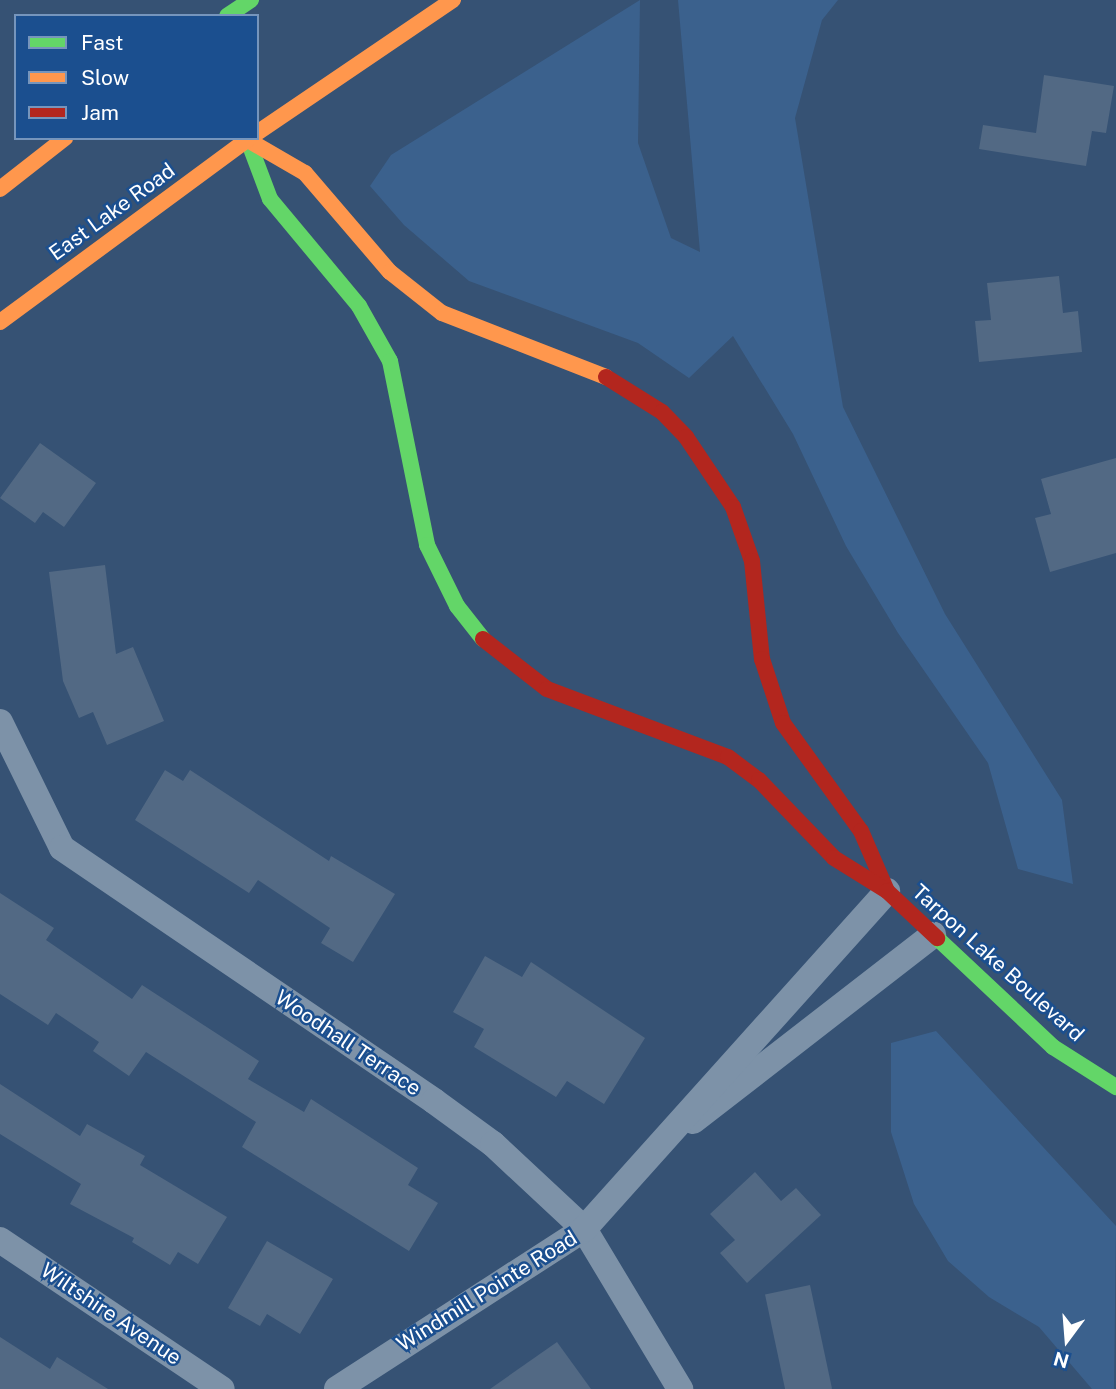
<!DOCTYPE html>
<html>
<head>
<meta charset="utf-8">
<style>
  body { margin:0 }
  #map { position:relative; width:1116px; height:1389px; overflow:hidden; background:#365274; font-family:"Public Sans",sans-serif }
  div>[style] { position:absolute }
  .water>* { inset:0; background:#3b618d }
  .building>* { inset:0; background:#526984; transform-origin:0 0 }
  .street>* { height:26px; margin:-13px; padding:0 13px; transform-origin:13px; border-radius:13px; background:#7d92a8 }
  .fast>* { height:16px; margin:-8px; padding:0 8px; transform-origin:8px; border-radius:8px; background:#63d668 }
  .slow>* { height:16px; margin:-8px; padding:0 8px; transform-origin:8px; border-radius:8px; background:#ff974d }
  .jam>* { height:16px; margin:-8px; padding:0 8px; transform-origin:8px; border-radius:8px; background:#b3261e }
  span { translate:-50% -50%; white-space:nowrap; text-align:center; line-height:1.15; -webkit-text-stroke:5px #1b4f8f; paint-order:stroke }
  .street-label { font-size:21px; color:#fff }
  .legend { position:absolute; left:14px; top:14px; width:245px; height:126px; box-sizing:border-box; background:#1b4f8f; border:2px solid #7695bc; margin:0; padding:9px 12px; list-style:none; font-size:21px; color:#fff }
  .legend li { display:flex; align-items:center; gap:14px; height:35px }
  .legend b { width:35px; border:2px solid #7695bc }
  .north { position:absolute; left:1032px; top:1305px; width:70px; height:70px; -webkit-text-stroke:5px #1b4f8f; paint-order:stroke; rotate:196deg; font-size:19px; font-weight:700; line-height:28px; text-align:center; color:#fff }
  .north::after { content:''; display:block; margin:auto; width:24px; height:32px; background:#fff; clip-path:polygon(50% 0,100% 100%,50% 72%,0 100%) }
</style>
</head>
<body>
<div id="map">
  <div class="water">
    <i style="clip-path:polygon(640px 0,638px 143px,671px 238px,700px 252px,678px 0,838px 0,822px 20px,795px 118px,843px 407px,945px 614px,1062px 800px,1073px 884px,1018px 869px,988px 763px,898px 633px,846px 546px,793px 434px,733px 336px,689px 378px,638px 343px,469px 281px,404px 225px,370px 186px,391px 155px)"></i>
    <i style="clip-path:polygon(936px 1031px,1116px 1226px,1114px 1389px,1092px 1389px,1039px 1327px,989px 1297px,948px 1261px,914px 1204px,891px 1132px,891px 1043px)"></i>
  </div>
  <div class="building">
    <i style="clip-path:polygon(1044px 75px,1114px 86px,1106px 133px,1092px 131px,1086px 166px,979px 149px,983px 125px,1036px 133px)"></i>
    <i style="clip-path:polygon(1059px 276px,1063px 313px,1078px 311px,1082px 352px,979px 362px,975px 321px,991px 320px,987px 283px)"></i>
    <i style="clip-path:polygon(40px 443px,96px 483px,64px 527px,43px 512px,35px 523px,0 498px)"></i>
    <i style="clip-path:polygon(1116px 458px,1116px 553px,1050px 572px,1035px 518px,1051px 514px,1041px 479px)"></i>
    <i style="clip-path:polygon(105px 565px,116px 654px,133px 647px,164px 721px,107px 745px,93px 712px,79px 718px,63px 681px,49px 572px)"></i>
    <i style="clip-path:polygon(165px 770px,183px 781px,190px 770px,329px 861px,331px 856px,395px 894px,353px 962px,321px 943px,330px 928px,258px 880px,249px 893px,135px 820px)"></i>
    <i style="clip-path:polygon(0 893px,54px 928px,46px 940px,132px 999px,142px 985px,259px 1061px,248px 1079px,304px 1112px,311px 1099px,418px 1168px,408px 1185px,438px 1203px,409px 1251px,242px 1147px,256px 1122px,146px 1052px,129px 1076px,93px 1051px,99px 1042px,56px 1013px,48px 1025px,0 994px)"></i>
    <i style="clip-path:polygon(485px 956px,522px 977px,531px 962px,645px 1038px,604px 1104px,567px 1081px,556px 1097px,474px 1047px,484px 1029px,453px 1012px)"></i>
    <i style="clip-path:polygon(0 1084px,80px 1136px,87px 1124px,145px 1156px,140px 1165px,227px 1217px,198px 1264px,178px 1252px,170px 1265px,132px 1242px,134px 1238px,70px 1204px,81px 1184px,0 1134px)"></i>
    <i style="clip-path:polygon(755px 1172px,781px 1201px,796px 1188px,821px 1215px,747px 1283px,720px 1253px,735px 1240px,710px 1214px)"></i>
    <i style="clip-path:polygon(267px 1241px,333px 1279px,300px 1334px,267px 1314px,260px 1326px,228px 1308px)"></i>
    <i style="left:810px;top:1285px;width:106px;height:46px;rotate:78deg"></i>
    <i style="clip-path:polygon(0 1337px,50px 1369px,57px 1357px,108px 1389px,0 1389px)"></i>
    <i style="clip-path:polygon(557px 1342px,591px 1389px,490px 1389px)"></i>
  </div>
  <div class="street">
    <i style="left:0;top:722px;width:140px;rotate:63.8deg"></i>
    <i style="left:62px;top:848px;width:450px;rotate:34.2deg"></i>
    <i style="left:434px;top:1101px;width:73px;rotate:36.1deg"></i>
    <i style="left:493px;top:1144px;width:125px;rotate:43deg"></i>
    <i style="left:584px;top:1229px;width:187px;rotate:59deg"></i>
    <i style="left:693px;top:1121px;width:304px;rotate:-37.8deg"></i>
    <i style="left:0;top:1240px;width:267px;rotate:33.9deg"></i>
    <i style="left:337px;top:1389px;width:294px;rotate:-32.9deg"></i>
    <i style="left:584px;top:1229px;width:454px;rotate:-48.1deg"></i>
  </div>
  <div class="fast">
    <i style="left:227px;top:16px;width:29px;rotate:-34deg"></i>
    <i style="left:247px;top:138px;width:65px;rotate:69.3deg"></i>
    <i style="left:270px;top:199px;width:139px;rotate:50.2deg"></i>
    <i style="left:359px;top:306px;width:63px;rotate:60.6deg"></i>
    <i style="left:390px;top:361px;width:188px;rotate:78.6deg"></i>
    <i style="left:427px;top:545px;width:68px;rotate:63.8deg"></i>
    <i style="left:457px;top:606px;width:42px;rotate:51.8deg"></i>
    <i style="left:937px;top:938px;width:159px;rotate:43.2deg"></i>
    <i style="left:1053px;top:1047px;width:75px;rotate:32.4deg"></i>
  </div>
  <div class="slow">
    <i style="left:257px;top:133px;width:237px;rotate:-34.2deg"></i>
    <i style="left:248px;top:140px;width:66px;rotate:30.1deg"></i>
    <i style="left:305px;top:173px;width:130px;rotate:49.4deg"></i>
    <i style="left:390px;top:272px;width:66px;rotate:38.3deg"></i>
    <i style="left:442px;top:313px;width:176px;rotate:21.3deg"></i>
    <i style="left:0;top:189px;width:83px;rotate:-38.1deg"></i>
    <i style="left:0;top:322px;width:310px;rotate:-36.4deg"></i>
  </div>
  <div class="jam">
    <i style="left:606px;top:377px;width:66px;rotate:32deg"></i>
    <i style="left:662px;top:412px;width:35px;rotate:46deg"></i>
    <i style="left:686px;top:437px;width:84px;rotate:56.1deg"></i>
    <i style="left:733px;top:507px;width:57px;rotate:70.6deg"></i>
    <i style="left:752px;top:561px;width:99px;rotate:84.2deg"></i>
    <i style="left:762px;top:659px;width:67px;rotate:71.8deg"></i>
    <i style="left:783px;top:723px;width:133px;rotate:54.2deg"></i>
    <i style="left:861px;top:831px;width:65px;rotate:66.6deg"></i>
    <i style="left:483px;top:639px;width:81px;rotate:38deg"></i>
    <i style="left:547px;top:689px;width:193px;rotate:20.6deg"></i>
    <i style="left:728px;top:757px;width:39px;rotate:37deg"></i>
    <i style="left:759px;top:780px;width:108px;rotate:46.1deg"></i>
    <i style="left:834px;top:858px;width:62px;rotate:31.9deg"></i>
    <i style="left:887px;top:891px;width:69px;rotate:43.2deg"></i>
  </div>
  <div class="street-label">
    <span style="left:112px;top:212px;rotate:-36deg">East Lake Road</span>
    <span style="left:998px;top:963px;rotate:42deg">Tarpon Lake Boulevard</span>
    <span style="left:348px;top:1043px;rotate:34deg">Woodhall Terrace</span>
    <span style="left:487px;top:1291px;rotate:-32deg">Windmill Pointe Road</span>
    <span style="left:111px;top:1314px;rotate:34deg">Wiltshire Avenue</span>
  </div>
  <ul class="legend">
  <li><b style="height:9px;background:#63d668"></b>Fast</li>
  <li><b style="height:9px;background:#ff974d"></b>Slow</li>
  <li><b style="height:9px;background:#b3261e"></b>Jam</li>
  </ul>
  <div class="north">N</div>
</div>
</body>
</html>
